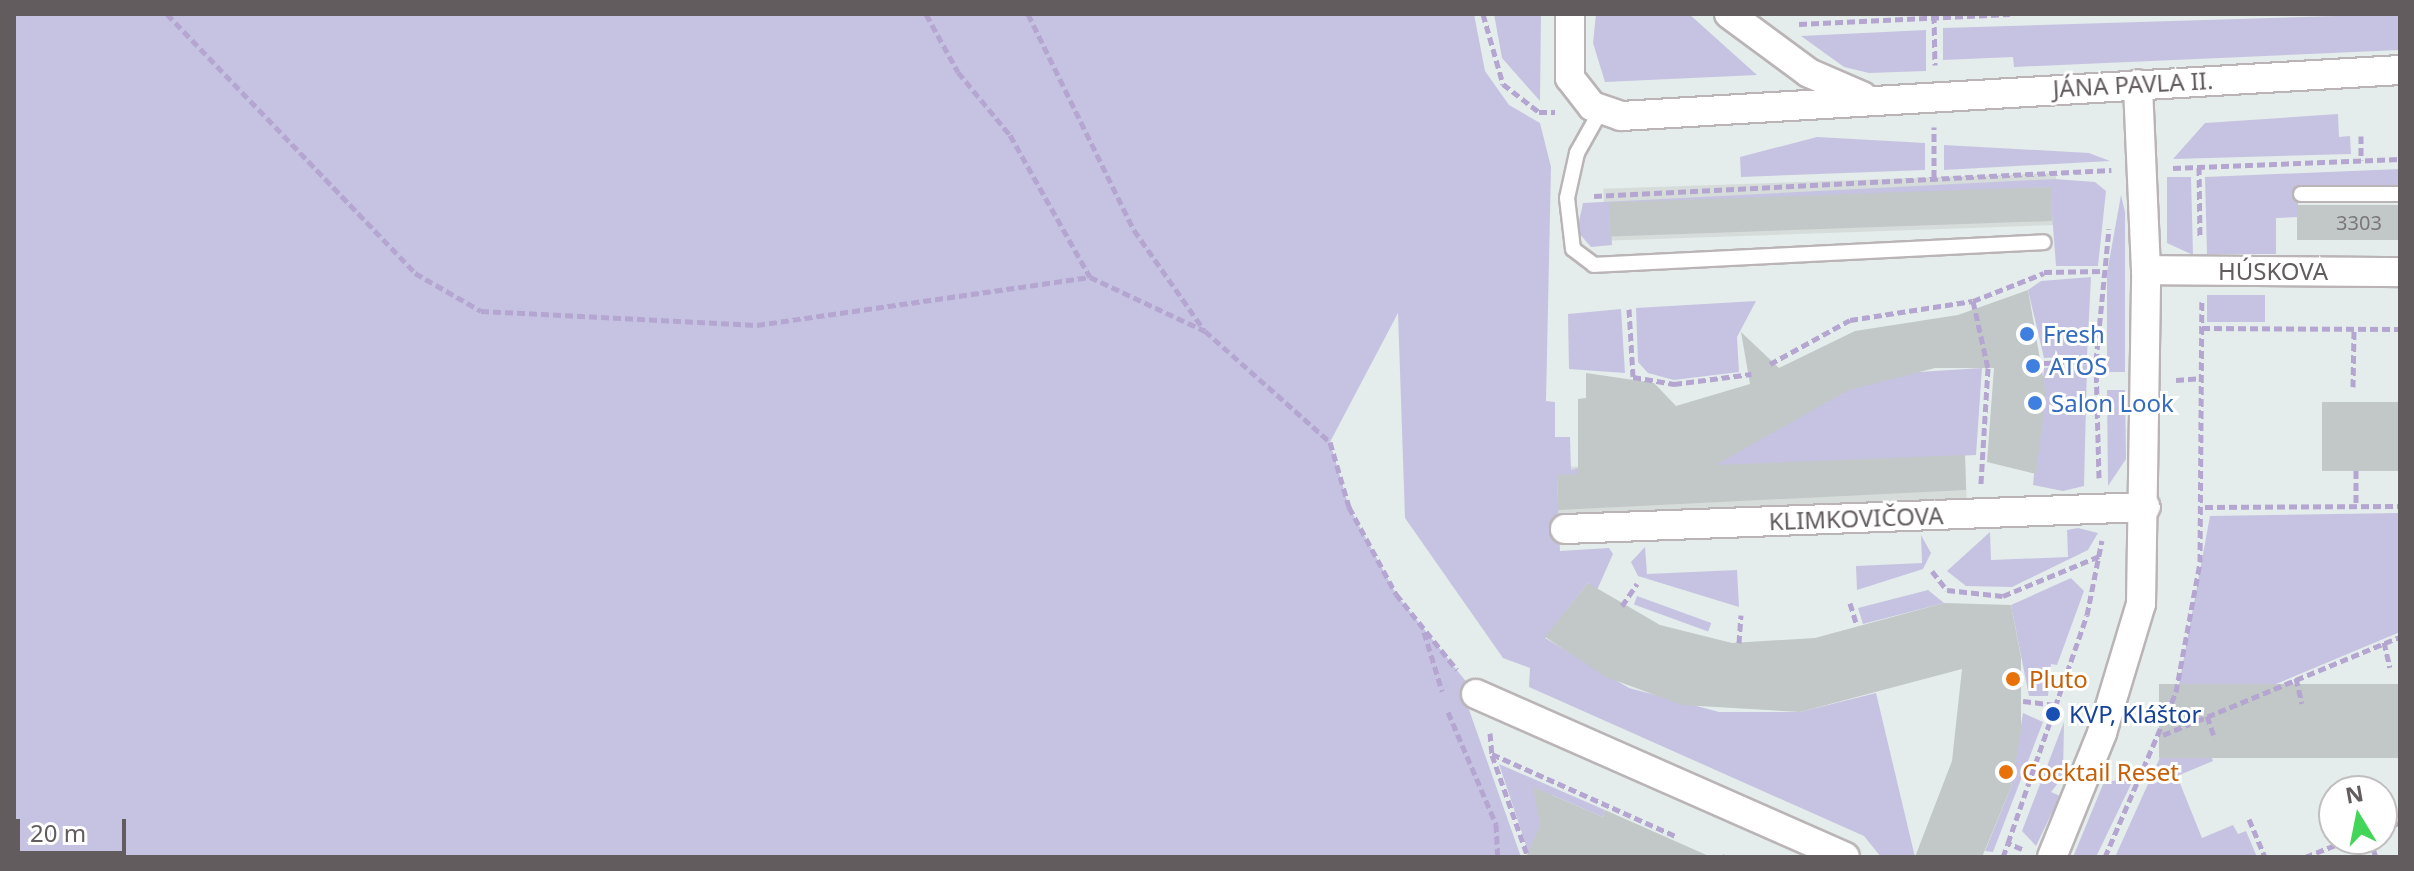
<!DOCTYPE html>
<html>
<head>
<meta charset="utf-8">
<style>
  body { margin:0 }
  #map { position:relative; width:2414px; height:871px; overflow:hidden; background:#e4edeb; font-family:"Noto Sans",sans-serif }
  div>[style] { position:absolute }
  .industrial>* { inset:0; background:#d6dcda; transform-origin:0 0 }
  .green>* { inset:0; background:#c6c3e2; transform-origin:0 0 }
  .building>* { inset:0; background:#c1c8c7; transform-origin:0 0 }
  .path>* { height:5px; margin-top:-2.5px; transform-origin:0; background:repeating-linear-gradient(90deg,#b4a6d0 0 8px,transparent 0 12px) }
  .roads { filter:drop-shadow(2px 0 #bab4b6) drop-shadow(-2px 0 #bab4b6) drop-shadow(0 2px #bab4b6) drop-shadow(0 -2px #bab4b6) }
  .lane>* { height:14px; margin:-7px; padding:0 7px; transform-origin:7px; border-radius:7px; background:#fff }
  .street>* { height:28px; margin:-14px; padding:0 14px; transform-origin:14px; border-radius:14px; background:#fff }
  .dots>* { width:22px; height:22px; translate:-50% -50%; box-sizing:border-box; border:4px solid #fff; border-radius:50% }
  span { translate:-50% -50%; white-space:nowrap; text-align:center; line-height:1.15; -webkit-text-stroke:6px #fff; paint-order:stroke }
  .number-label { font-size:20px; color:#7a7779 }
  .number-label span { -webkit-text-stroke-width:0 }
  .street-label { font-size:24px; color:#635c5f }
  .shop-label { font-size:24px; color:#366cbe }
  .left { translate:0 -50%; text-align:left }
  .food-label { font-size:24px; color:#c56008 }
  .transit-label { font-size:24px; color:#164399 }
  .frame { position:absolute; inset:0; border:16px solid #635c5f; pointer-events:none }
  .north { position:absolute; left:2318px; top:775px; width:80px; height:80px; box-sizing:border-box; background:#fff; border:2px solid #c1bebf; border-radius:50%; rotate:350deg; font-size:22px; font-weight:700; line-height:32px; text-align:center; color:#635c5f }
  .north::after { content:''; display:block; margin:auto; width:28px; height:36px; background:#42d558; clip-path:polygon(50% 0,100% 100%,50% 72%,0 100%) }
  .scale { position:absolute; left:16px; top:819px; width:110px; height:36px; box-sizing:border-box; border:4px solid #635c5f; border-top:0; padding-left:10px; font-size:24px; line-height:28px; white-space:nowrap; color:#635c5f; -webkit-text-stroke:6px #fff; paint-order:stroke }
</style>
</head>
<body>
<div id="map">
  <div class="industrial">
    <i style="left:2056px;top:173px;width:52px;height:453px;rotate:88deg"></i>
    <i style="left:1965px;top:453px;width:47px;height:408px;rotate:88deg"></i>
  </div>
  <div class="green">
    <i style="clip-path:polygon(14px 14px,1474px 14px,1485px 71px,1509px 105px,1540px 123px,1551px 167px,1546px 401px,1555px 402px,1555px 437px,1570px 437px,1571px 470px,1903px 373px,1982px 368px,1976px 455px,1557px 476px,1560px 551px,1609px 548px,1613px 554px,1597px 590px,1588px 583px,1545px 638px,1629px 688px,1719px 712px,1800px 712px,1876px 693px,1915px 857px,1881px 857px,1864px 836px,1529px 687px,1530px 668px,1503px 658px,1405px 518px,1398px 313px,1330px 442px,1349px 507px,1396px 594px,1476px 694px,1467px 704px,1521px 857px,14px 857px)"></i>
    <i style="clip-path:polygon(1494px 14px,1541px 14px,1540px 101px,1502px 58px)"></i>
    <i style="clip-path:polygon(1596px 14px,1689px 14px,1757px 75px,1605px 82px,1593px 43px)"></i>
    <i style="clip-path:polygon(2400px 14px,2400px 50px,2014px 67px,2013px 57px,1943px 60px,1943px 28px)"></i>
    <i style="clip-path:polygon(1926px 30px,1926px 71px,1869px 73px,1844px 67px,1801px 36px)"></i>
    <i style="clip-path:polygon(2338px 114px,2339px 137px,2350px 136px,2351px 154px,2173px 159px,2205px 123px)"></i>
    <i style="clip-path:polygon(1817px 137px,1925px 143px,1925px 170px,1741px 177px,1740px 157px)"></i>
    <i style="clip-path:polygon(1944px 145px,2089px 153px,2110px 161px,1944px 170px)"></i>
    <i style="clip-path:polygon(2400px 169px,2400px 186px,2298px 186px,2298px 217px,2276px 218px,2276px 254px,2207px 254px,2205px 177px)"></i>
    <i style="clip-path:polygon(2167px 177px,2191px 177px,2193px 255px,2167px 243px)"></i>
    <i style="clip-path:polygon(2055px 179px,2095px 182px,2106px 191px,2098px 266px,2056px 266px,2050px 187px,1610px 210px,1612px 245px,1591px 247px,1577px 231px,1583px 203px)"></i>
    <i style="clip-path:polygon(2121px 195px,2125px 212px,2125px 372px,2107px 372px,2107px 273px)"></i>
    <i style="clip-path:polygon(2091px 277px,2087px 356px,2044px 358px,2028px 290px,2041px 281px)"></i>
    <i style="left:2207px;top:295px;width:58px;height:27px"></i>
    <i style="clip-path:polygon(1756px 301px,1737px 337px,1739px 372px,1674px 380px,1648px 373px,1638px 362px,1636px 308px)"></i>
    <i style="clip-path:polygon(1621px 309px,1625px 373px,1569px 369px,1568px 314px)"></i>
    <i style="clip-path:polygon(2087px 365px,2084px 486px,2063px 491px,2033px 485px,2044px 368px)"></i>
    <i style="clip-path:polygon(2107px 390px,2125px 390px,2126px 459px,2108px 486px)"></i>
    <i style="clip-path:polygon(2400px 513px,2400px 632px,2171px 728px,2210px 516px)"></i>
    <i style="clip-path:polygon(2078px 528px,2098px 533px,2088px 550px,2012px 587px,1966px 586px,1947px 571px,1990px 532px,1991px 560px,2068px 557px,2067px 530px)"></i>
    <i style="clip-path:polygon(1921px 535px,1931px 553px,1923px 569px,1857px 590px,1856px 566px,1922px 563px)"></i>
    <i style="clip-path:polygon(1645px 547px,1647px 574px,1737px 570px,1739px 607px,1638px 576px,1631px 562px)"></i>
    <i style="clip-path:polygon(2071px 578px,2084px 591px,2057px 665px,2051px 664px,2048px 696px,2029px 696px,2011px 605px)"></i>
    <i style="clip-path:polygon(1928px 590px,1944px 603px,1863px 624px,1858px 608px)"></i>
    <i style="left:1637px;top:596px;width:79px;height:9px;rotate:20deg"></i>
    <i style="clip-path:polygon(2023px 713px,2043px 722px,1993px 852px,1985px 851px,2011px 787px)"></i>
    <i style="clip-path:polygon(2064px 722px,2063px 777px,2051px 792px,2060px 796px,2036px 846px,2022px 831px)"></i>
    <i style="clip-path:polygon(2201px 728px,2213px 761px,2177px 776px,2202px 838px,2233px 825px,2238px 834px,2246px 831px,2257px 857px,2115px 857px,2167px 742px)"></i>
    <i style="clip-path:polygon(1499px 764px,1605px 810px,1603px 817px,1552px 795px,1530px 857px)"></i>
    <i style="clip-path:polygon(2134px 778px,2096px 857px,2073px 857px,2104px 782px)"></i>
  </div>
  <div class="building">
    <i style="left:2051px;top:187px;width:34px;height:442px;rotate:88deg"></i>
    <i style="left:2297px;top:205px;width:103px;height:35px"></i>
    <i style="clip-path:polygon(2028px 290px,2046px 394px,2036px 474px,1987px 462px,1994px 368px,1935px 368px,1849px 390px,1715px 465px,1965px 455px,1966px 490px,1558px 510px,1557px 475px,1578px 474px,1578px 399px,1586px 398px,1586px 373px,1654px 383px,1676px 406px,1750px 384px,1741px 332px,1779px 368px,1855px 331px,1958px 315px)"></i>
    <i style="left:2322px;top:402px;width:78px;height:69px"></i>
    <i style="clip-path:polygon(1588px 583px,1660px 625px,1732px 643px,1815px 638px,1944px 603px,2011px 605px,2021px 657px,2021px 731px,2011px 787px,1982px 857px,1915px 857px,1952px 761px,1962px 669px,1800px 712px,1682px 705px,1606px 677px,1545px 637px)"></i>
    <i style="left:2400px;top:684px;width:74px;height:241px;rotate:90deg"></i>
    <i style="clip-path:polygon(1533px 787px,1603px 817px,1605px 810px,1711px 857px,1526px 857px,1540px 825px)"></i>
  </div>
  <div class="path">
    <i style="left:167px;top:14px;width:359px;rotate:46.2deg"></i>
    <i style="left:415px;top:273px;width:76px;rotate:29.9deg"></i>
    <i style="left:481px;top:311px;width:276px;rotate:2.9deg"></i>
    <i style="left:757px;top:325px;width:336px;rotate:-8.2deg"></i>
    <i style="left:1090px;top:277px;width:127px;rotate:25.2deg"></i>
    <i style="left:1205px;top:331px;width:167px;rotate:41.6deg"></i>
    <i style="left:1330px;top:442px;width:68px;rotate:73.7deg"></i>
    <i style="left:1349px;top:507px;width:99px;rotate:61.6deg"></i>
    <i style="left:1396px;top:594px;width:97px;rotate:51.2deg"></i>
    <i style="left:926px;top:14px;width:66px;rotate:61.1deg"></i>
    <i style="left:958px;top:72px;width:82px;rotate:50.5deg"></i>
    <i style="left:1010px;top:135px;width:163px;rotate:60.6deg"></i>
    <i style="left:1028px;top:14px;width:241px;rotate:63.9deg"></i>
    <i style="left:1134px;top:230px;width:122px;rotate:55deg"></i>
    <i style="left:1483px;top:14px;width:73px;rotate:74.1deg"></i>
    <i style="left:1503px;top:84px;width:46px;rotate:37.9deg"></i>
    <i style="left:1539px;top:112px;width:16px"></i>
    <i style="left:1934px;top:15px;width:50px;rotate:88.9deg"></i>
    <i style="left:1799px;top:24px;width:211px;rotate:-2.7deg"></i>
    <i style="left:2361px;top:136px;width:24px;rotate:90deg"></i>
    <i style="left:2199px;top:167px;width:71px;rotate:89.2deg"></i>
    <i style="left:2173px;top:168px;width:227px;rotate:-2.3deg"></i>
    <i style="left:1934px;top:178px;width:51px;rotate:-90deg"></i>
    <i style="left:1594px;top:196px;width:518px;rotate:-2.88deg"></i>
    <i style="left:2044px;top:272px;width:58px;rotate:-1deg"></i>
    <i style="left:1973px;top:301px;width:69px;rotate:77.4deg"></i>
    <i style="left:1988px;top:368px;width:116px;rotate:93.5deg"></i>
    <i style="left:1629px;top:309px;width:68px;rotate:86.6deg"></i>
    <i style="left:1633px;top:377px;width:42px;rotate:9.7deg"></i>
    <i style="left:1674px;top:384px;width:78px;rotate:-7.4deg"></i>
    <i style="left:2202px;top:328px;width:198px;rotate:0.3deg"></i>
    <i style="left:2044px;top:363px;width:52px;rotate:-2.2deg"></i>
    <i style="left:1770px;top:364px;width:91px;rotate:-28.8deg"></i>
    <i style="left:1850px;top:320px;width:124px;rotate:-8.8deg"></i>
    <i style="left:1973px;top:301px;width:76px;rotate:-21.5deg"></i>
    <i style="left:2176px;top:380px;width:27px;rotate:-4deg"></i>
    <i style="left:2353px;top:387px;width:58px;rotate:-89deg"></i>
    <i style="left:2356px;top:470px;width:36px;rotate:90deg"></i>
    <i style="left:2099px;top:478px;width:117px;rotate:-91.5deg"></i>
    <i style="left:2096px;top:361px;width:133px;rotate:-84.4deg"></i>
    <i style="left:2205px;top:507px;width:195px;rotate:-0.3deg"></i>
    <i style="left:1932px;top:571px;width:24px;rotate:52deg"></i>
    <i style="left:1947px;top:590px;width:56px;rotate:6.1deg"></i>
    <i style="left:2003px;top:596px;width:107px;rotate:-22.5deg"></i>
    <i style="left:1850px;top:603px;width:24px;rotate:73deg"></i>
    <i style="left:1622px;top:606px;width:27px;rotate:-56deg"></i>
    <i style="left:1424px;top:632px;width:62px;rotate:73deg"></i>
    <i style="left:2384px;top:642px;width:26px;rotate:77deg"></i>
    <i style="left:1739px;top:643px;width:28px;rotate:-86deg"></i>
    <i style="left:2296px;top:678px;width:26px;rotate:77deg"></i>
    <i style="left:2023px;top:701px;width:32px;rotate:7deg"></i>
    <i style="left:1448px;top:712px;width:122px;rotate:66.8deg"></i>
    <i style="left:1496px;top:824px;width:33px;rotate:87deg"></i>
    <i style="left:2207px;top:716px;width:24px;rotate:71deg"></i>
    <i style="left:1490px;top:733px;width:21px;rotate:85deg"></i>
    <i style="left:1492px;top:754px;width:201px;rotate:24.1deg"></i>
    <i style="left:2163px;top:735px;width:256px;rotate:-22.5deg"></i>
    <i style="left:1492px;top:755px;width:108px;rotate:70.6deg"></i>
    <i style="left:2336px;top:784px;width:8px;rotate:67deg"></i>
    <i style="left:2249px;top:819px;width:41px;rotate:67.2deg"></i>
    <i style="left:2382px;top:828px;width:19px;rotate:-16deg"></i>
    <i style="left:2370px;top:839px;width:19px;rotate:72deg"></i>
    <i style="left:2022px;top:849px;width:15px;rotate:-157deg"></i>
    <i style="left:2008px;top:843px;width:241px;rotate:-70.9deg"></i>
    <i style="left:2087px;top:615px;width:76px;rotate:-78.7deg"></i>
    <i style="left:1722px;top:856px;width:2px;rotate:27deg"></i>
    <i style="left:2003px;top:857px;width:15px;rotate:-70deg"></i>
    <i style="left:2105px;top:857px;width:180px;rotate:-66.7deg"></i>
    <i style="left:2176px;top:692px;width:132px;rotate:-79.5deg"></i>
    <i style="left:2200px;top:562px;width:262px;rotate:-89.6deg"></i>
    <i style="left:2305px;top:857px;width:49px;rotate:-21.4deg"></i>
  </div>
  <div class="roads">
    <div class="lane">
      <i style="left:1601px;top:110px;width:49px;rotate:119.2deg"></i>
      <i style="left:1577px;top:153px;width:46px;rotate:102.5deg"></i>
      <i style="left:1567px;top:198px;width:51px;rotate:83.3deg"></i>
      <i style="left:1573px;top:249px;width:26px;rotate:37deg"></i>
      <i style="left:1594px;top:265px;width:450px;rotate:-2.9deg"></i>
      <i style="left:2301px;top:194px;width:99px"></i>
    </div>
    <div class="street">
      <i style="left:1570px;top:14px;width:64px;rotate:90deg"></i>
      <i style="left:1570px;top:78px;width:36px;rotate:52deg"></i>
      <i style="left:1592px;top:106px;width:31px;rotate:19deg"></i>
      <i style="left:1621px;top:116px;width:780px;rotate:-3.38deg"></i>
      <i style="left:1729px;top:14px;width:99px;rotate:36.4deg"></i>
      <i style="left:1809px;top:73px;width:58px;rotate:23.5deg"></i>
      <i style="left:2146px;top:270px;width:254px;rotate:0.5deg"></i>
      <i style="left:1565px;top:529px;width:581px;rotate:-2.17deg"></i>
      <i style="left:1476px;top:694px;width:403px;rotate:23.8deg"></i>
      <i style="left:2052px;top:857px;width:134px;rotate:-68deg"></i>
      <i style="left:2102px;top:733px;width:135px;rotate:-73.2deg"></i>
      <i style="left:2141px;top:604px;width:334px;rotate:-89.1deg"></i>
      <i style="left:2146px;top:270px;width:186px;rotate:-92.5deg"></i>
    </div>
  </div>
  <div class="dots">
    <i style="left:2027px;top:334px;background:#3f7fe0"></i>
    <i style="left:2033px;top:366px;background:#3f7fe0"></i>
    <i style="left:2035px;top:403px;background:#3f7fe0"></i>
    <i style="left:2013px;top:679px;background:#e8710a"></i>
    <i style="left:2053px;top:714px;background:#1a4fb4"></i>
    <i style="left:2006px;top:772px;background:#e8710a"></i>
  </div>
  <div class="number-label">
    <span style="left:2359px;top:222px">3303</span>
  </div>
  <div class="street-label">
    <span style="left:2133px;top:84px;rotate:-3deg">JÁNA PAVLA II.</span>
    <span style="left:2273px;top:271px">HÚSKOVA</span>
    <span style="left:1856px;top:518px;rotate:-2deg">KLIMKOVIČOVA</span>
  </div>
  <div class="shop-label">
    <span class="left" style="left:2043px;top:334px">Fresh</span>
    <span class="left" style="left:2049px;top:366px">ATOS</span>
    <span class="left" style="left:2051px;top:403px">Salon Look</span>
  </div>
  <div class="food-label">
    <span class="left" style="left:2029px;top:679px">Pluto</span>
    <span class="left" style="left:2022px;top:772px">Cocktail Reset</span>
  </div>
  <div class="transit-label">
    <span class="left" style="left:2069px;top:714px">KVP, Kláštor</span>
  </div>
  <div class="frame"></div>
  <div class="north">N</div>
  <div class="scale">20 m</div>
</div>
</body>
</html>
